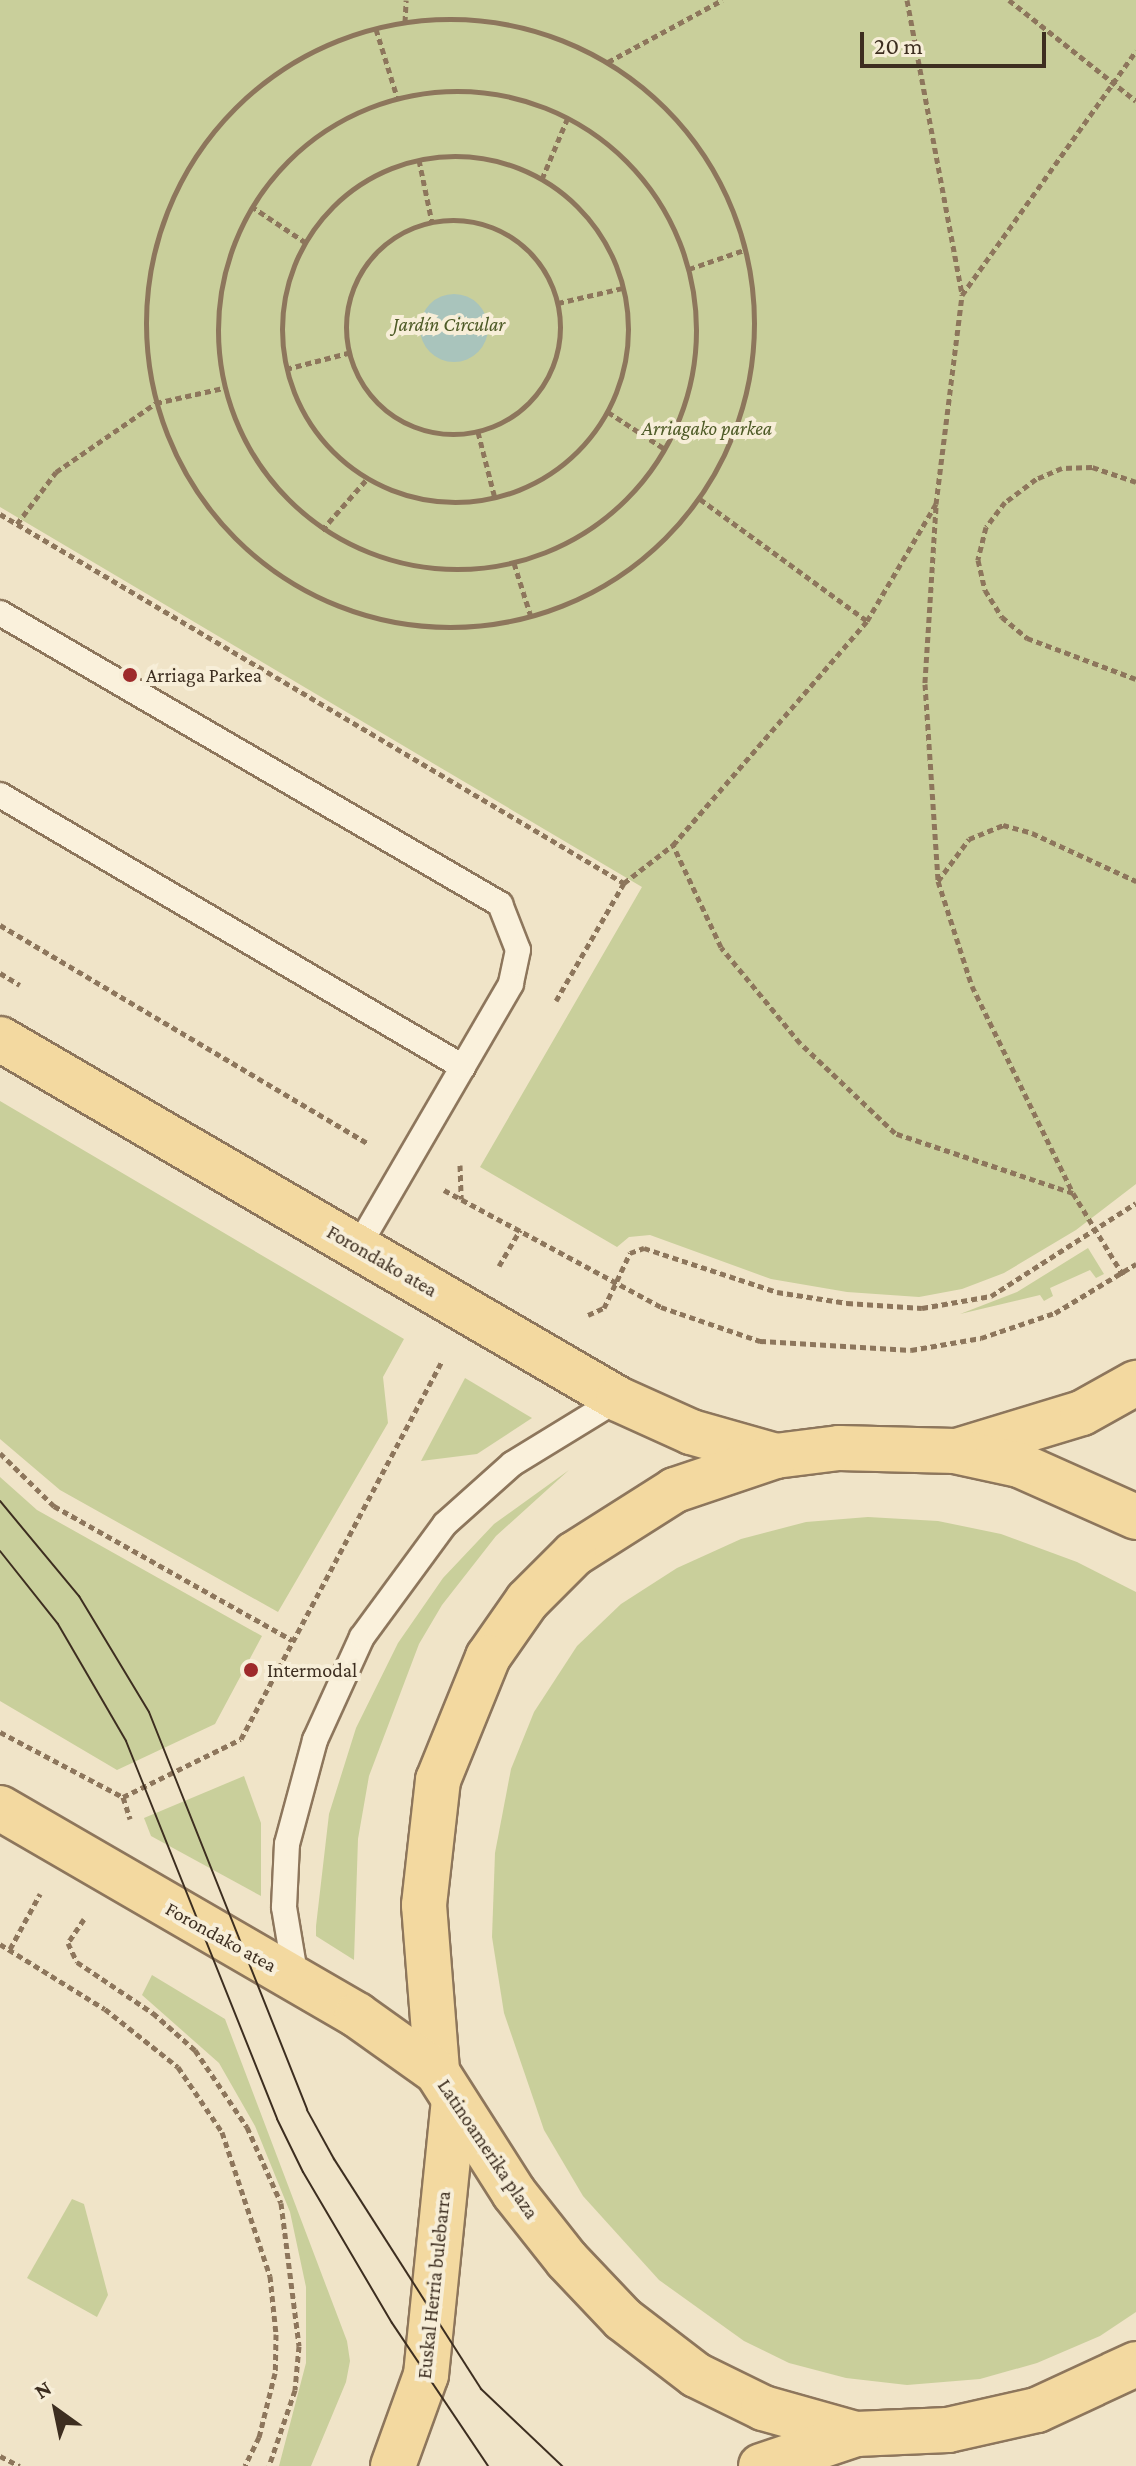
<!DOCTYPE html>
<html>
<head>
<meta charset="utf-8">
<style>
  body { margin:0 }
  #map { position:relative; width:1136px; height:2466px; overflow:hidden; background:#f0e4c8; font-family:"Crimson Pro",serif }
  div>[style] { position:absolute }
  .green>* { inset:0; background:#c9cf9b }
  .water>* { inset:0; background:#a9c4bc }
  .round { border-radius:50% }
  .path>* { height:5px; margin-top:-2.5px; transform-origin:0; background:repeating-linear-gradient(90deg,#8d765c 0 6px,transparent 0 10px) }
  .path>.ring { margin:-2.5px; padding:0; box-sizing:content-box; background:none; border:5px solid #8d765c; border-radius:50% }
  .roads { filter:drop-shadow(2px 0 #8d765c) drop-shadow(-2px 0 #8d765c) drop-shadow(0 2px #8d765c) drop-shadow(0 -2px #8d765c) }
  .lane>* { height:24px; margin:-12px; padding:0 12px; transform-origin:12px; border-radius:12px; background:#faf1dc }
  .primary>* { height:44px; margin:-22px; padding:0 22px; transform-origin:22px; border-radius:22px; background:#f3d9a0 }
  .tram>* { height:2px; margin:-1px; padding:0 1px; transform-origin:1px; border-radius:1px; background:#3d2e20 }
  .dots>* { width:22px; height:22px; translate:-50% -50%; box-sizing:border-box; border:4px solid #f7eed8; border-radius:50% }
  span { translate:-50% -50%; white-space:nowrap; text-align:center; line-height:1.15; -webkit-text-stroke:8px #f7eed8; paint-order:stroke }
  .park-label { font-size:20px; color:#4d5a26; font-style:italic }
  .poi-label { font-size:20px; color:#3d2e20 }
  .left { translate:0 -50%; text-align:left }
  .street-label { font-size:20px; color:#3d2e20 }
  .north { position:absolute; left:16px; top:2370px; width:80px; height:80px; -webkit-text-stroke:6px #f7eed8; paint-order:stroke; rotate:327deg; font-size:22px; font-weight:700; line-height:32px; text-align:center; color:#3d2e20 }
  .north::after { content:''; display:block; margin:auto; width:28px; height:36px; background:#3d2e20; clip-path:polygon(50% 0,100% 100%,50% 72%,0 100%) }
  .scale { position:absolute; left:860px; top:32px; width:186px; height:36px; box-sizing:border-box; border:4px solid #3d2e20; border-top:0; padding-left:10px; font-size:24px; line-height:28px; white-space:nowrap; color:#3d2e20; -webkit-text-stroke:6px #f7eed8; paint-order:stroke }
</style>
</head>
<body>
<div id="map">
  <div class="green">
    <i style="clip-path:polygon(0 0,1136px 0,1136px 1184px,1076px 1230px,1004px 1273px,962px 1289px,919px 1297px,847px 1292px,771px 1279px,650px 1235px,629px 1237px,617px 1247px,480px 1167px,642px 887px,0 507px)"></i>
    <i style="clip-path:polygon(0 1101px,404px 1339px,383px 1377px,388px 1423px,278px 1612px,60px 1490px,0 1439px)"></i>
    <i style="clip-path:polygon(1088px 1248px,1104px 1274px,1096px 1278px,1090px 1270px,1050px 1288px,1053px 1296px,1044px 1301px,1040px 1295px,960px 1314px,1017px 1292px)"></i>
    <i style="clip-path:polygon(465px 1378px,532px 1418px,477px 1454px,421px 1461px)"></i>
    <i style="clip-path:polygon(569px 1470px,496px 1536px,442px 1605px,419px 1644px,369px 1776px,358px 1839px,354px 1960px,316px 1936px,316px 1926px,329px 1814px,356px 1728px,398px 1643px,443px 1578px,494px 1524px)"></i>
    <i style="clip-path:polygon(0 1477px,37px 1510px,262px 1636px,215px 1724px,117px 1770px,0 1701px)"></i>
    <i style="clip-path:polygon(868px 1517px,938px 1521px,1001px 1534px,1077px 1562px,1136px 1592px,1136px 2312px,1100px 2336px,1037px 2363px,980px 2379px,907px 2385px,846px 2378px,789px 2363px,744px 2341px,659px 2280px,583px 2196px,544px 2130px,504px 2013px,492px 1937px,495px 1853px,511px 1769px,534px 1712px,577px 1646px,621px 1604px,677px 1568px,741px 1539px,806px 1522px)"></i>
    <i style="clip-path:polygon(244px 1776px,261px 1823px,261px 1896px,151px 1836px,144px 1818px)"></i>
    <i style="clip-path:polygon(152px 1975px,225px 2019px,347px 2341px,350px 2361px,346px 2382px,311px 2466px,279px 2466px,306px 2363px,306px 2287px,290px 2212px,255px 2126px,219px 2063px,142px 1995px)"></i>
    <i style="clip-path:polygon(72px 2199px,84px 2204px,108px 2295px,97px 2317px,27px 2278px)"></i>
  </div>
  <div class="water">
    <i class="round" style="left:420px;top:294px;width:68px;height:68px"></i>
  </div>
  <div class="path">
    <i style="left:907px;top:0;width:299px;rotate:79.4deg"></i>
    <i style="left:1009px;top:0;width:162px;rotate:38.5deg"></i>
    <i class="ring" style="left:146px;top:19px;width:603px;height:603px"></i>
    <i style="left:405px;top:22px;width:22px;rotate:-87deg"></i>
    <i style="left:376px;top:29px;width:71px;rotate:72.8deg"></i>
    <i style="left:608px;top:62px;width:130px;rotate:-28.5deg"></i>
    <i class="ring" style="left:218px;top:91px;width:473px;height:473px"></i>
    <i class="ring" style="left:282px;top:156px;width:341px;height:341px"></i>
    <i style="left:419px;top:160px;width:63px;rotate:78.2deg"></i>
    <i style="left:542px;top:179px;width:67px;rotate:-67.2deg"></i>
    <i style="left:251px;top:206px;width:65px;rotate:33.7deg"></i>
    <i class="ring" style="left:346px;top:220px;width:209px;height:209px"></i>
    <i style="left:689px;top:269px;width:61px;rotate:-19deg"></i>
    <i style="left:558px;top:303px;width:67px;rotate:-13deg"></i>
    <i style="left:286px;top:369px;width:64px;rotate:-14.5deg"></i>
    <i style="left:608px;top:412px;width:68px;rotate:33deg"></i>
    <i style="left:478px;top:432px;width:68px;rotate:75.6deg"></i>
    <i style="left:1136px;top:482px;width:46px;rotate:-161.2deg"></i>
    <i style="left:1092px;top:467px;width:30px;rotate:178deg"></i>
    <i style="left:1062px;top:468px;width:28px;rotate:157deg"></i>
    <i style="left:1036px;top:479px;width:39px;rotate:143deg"></i>
    <i style="left:1005px;top:502px;width:31px;rotate:127deg"></i>
    <i style="left:986px;top:527px;width:34px;rotate:104deg"></i>
    <i style="left:978px;top:560px;width:31px;rotate:77deg"></i>
    <i style="left:985px;top:590px;width:32px;rotate:58deg"></i>
    <i style="left:1002px;top:617px;width:33px;rotate:40deg"></i>
    <i style="left:1027px;top:638px;width:116px;rotate:20.6deg"></i>
    <i style="left:700px;top:499px;width:207px;rotate:36.1deg"></i>
    <i style="left:936px;top:507px;width:177px;rotate:93.6deg"></i>
    <i style="left:925px;top:684px;width:197px;rotate:86.2deg"></i>
    <i style="left:938px;top:881px;width:110px;rotate:72.1deg"></i>
    <i style="left:972px;top:986px;width:230px;rotate:64deg"></i>
    <i style="left:1073px;top:1193px;width:96px;rotate:58.6deg"></i>
    <i style="left:0;top:514px;width:725px;rotate:30.6deg"></i>
    <i style="left:624px;top:883px;width:136px;rotate:120deg"></i>
    <i style="left:17px;top:524px;width:65px;rotate:-53.1deg"></i>
    <i style="left:56px;top:472px;width:121px;rotate:-34.6deg"></i>
    <i style="left:156px;top:403px;width:69px;rotate:-12.6deg"></i>
    <i style="left:322px;top:530px;width:68px;rotate:-48.6deg"></i>
    <i style="left:514px;top:563px;width:57px;rotate:72.5deg"></i>
    <i style="left:938px;top:881px;width:52px;rotate:-53.6deg"></i>
    <i style="left:969px;top:839px;width:37px;rotate:-22deg"></i>
    <i style="left:1003px;top:825px;width:30px;rotate:15deg"></i>
    <i style="left:1032px;top:833px;width:115px;rotate:24.8deg"></i>
    <i style="left:624px;top:883px;width:62px;rotate:-37.8deg"></i>
    <i style="left:0;top:925px;width:427px;rotate:30.7deg"></i>
    <i style="left:0;top:973px;width:23px;rotate:31deg"></i>
    <i style="left:460px;top:1165px;width:34px;rotate:88deg"></i>
    <i style="left:444px;top:1190px;width:247px;rotate:28.3deg"></i>
    <i style="left:661px;top:1307px;width:105px;rotate:19deg"></i>
    <i style="left:760px;top:1341px;width:151px;rotate:3.4deg"></i>
    <i style="left:911px;top:1350px;width:71px;rotate:-9.7deg"></i>
    <i style="left:981px;top:1338px;width:78px;rotate:-18.7deg"></i>
    <i style="left:1055px;top:1313px;width:95px;rotate:-31.2deg"></i>
    <i style="left:1073px;top:1193px;width:188px;rotate:-161.4deg"></i>
    <i style="left:895px;top:1133px;width:131px;rotate:-136.5deg"></i>
    <i style="left:800px;top:1043px;width:124px;rotate:-129.5deg"></i>
    <i style="left:721px;top:947px;width:113px;rotate:-115.2deg"></i>
    <i style="left:673px;top:845px;width:296px;rotate:-49.1deg"></i>
    <i style="left:867px;top:621px;width:136px;rotate:-59.5deg"></i>
    <i style="left:936px;top:504px;width:211px;rotate:-82.9deg"></i>
    <i style="left:962px;top:295px;width:300px;rotate:-54.5deg"></i>
    <i style="left:499px;top:1266px;width:42px;rotate:-59.7deg"></i>
    <i style="left:588px;top:1315px;width:17px;rotate:-24deg"></i>
    <i style="left:604px;top:1308px;width:61px;rotate:-64.7deg"></i>
    <i style="left:630px;top:1253px;width:15px;rotate:-20deg"></i>
    <i style="left:644px;top:1248px;width:140px;rotate:18.3deg"></i>
    <i style="left:777px;top:1292px;width:71px;rotate:8.9deg"></i>
    <i style="left:847px;top:1303px;width:75px;rotate:3.8deg"></i>
    <i style="left:922px;top:1308px;width:70px;rotate:-9.9deg"></i>
    <i style="left:991px;top:1296px;width:172px;rotate:-32.7deg"></i>
    <i style="left:0;top:1453px;width:76px;rotate:44.5deg"></i>
    <i style="left:54px;top:1506px;width:273px;rotate:29.4deg"></i>
    <i style="left:0;top:1732px;width:139px;rotate:27.9deg"></i>
    <i style="left:123px;top:1797px;width:131px;rotate:-26.2deg"></i>
    <i style="left:241px;top:1739px;width:428px;rotate:-62deg"></i>
    <i style="left:123px;top:1797px;width:23px;rotate:72deg"></i>
    <i style="left:84px;top:1919px;width:29px;rotate:124deg"></i>
    <i style="left:68px;top:1943px;width:21px;rotate:65deg"></i>
    <i style="left:77px;top:1962px;width:92px;rotate:33.9deg"></i>
    <i style="left:153px;top:2013px;width:56px;rotate:41.4deg"></i>
    <i style="left:195px;top:2050px;width:93px;rotate:56deg"></i>
    <i style="left:247px;top:2127px;width:83px;rotate:65.9deg"></i>
    <i style="left:281px;top:2203px;width:144px;rotate:82.8deg"></i>
    <i style="left:299px;top:2346px;width:44px;rotate:95.2deg"></i>
    <i style="left:295px;top:2390px;width:80px;rotate:108.9deg"></i>
    <i style="left:0;top:1944px;width:123px;rotate:31.8deg"></i>
    <i style="left:105px;top:2009px;width:93px;rotate:38.5deg"></i>
    <i style="left:178px;top:2067px;width:78px;rotate:55.9deg"></i>
    <i style="left:222px;top:2132px;width:152px;rotate:71.6deg"></i>
    <i style="left:270px;top:2276px;width:58px;rotate:84.1deg"></i>
    <i style="left:276px;top:2334px;width:39px;rotate:91deg"></i>
    <i style="left:275px;top:2373px;width:66px;rotate:104deg"></i>
    <i style="left:259px;top:2437px;width:32px;rotate:116deg"></i>
    <i style="left:10px;top:1949px;width:63px;rotate:-61.4deg"></i>
    <i style="left:0;top:2456px;width:22px;rotate:27deg"></i>
  </div>
  <div class="roads">
    <div class="lane">
      <i style="left:0;top:613px;width:579px;rotate:30.2deg"></i>
      <i style="left:500px;top:904px;width:49px;rotate:68.6deg"></i>
      <i style="left:518px;top:950px;width:35px;rotate:102deg"></i>
      <i style="left:511px;top:984px;width:304px;rotate:120.2deg"></i>
      <i style="left:0;top:795px;width:537px;rotate:30.43deg"></i>
      <i style="left:296px;top:1979px;width:73px;rotate:-99.5deg"></i>
      <i style="left:284px;top:1907px;width:63px;rotate:-87.3deg"></i>
      <i style="left:287px;top:1844px;width:108px;rotate:-74.9deg"></i>
      <i style="left:315px;top:1740px;width:113px;rotate:-65.5deg"></i>
      <i style="left:362px;top:1637px;width:140px;rotate:-53.7deg"></i>
      <i style="left:445px;top:1524px;width:90px;rotate:-41.8deg"></i>
      <i style="left:512px;top:1464px;width:124px;rotate:-31.5deg"></i>
    </div>
    <div class="primary">
      <i style="left:0;top:1039px;width:715px;rotate:30.22deg"></i>
      <i style="left:618px;top:1399px;width:80px;rotate:24.3deg"></i>
      <i style="left:691px;top:1432px;width:88px;rotate:15.8deg"></i>
      <i style="left:960px;top:1450px;width:127px;rotate:-16.9deg"></i>
      <i style="left:1082px;top:1413px;width:62px;rotate:-29.1deg"></i>
      <i style="left:1136px;top:1517px;width:128px;rotate:-156deg"></i>
      <i style="left:1019px;top:1465px;width:66px;rotate:-167.7deg"></i>
      <i style="left:955px;top:1451px;width:116px;rotate:-178.5deg"></i>
      <i style="left:839px;top:1448px;width:64px;rotate:172.8deg"></i>
      <i style="left:776px;top:1456px;width:107px;rotate:161.4deg"></i>
      <i style="left:675px;top:1490px;width:120px;rotate:147.6deg"></i>
      <i style="left:574px;top:1554px;width:66px;rotate:135deg"></i>
      <i style="left:527px;top:1601px;width:68px;rotate:124.9deg"></i>
      <i style="left:488px;top:1657px;width:133px;rotate:112.1deg"></i>
      <i style="left:438px;top:1780px;width:126px;rotate:96.4deg"></i>
      <i style="left:424px;top:1905px;width:168px;rotate:85.5deg"></i>
      <i style="left:437px;top:2072px;width:143px;rotate:57.5deg"></i>
      <i style="left:514px;top:2193px;width:85px;rotate:51.7deg"></i>
      <i style="left:567px;top:2260px;width:81px;rotate:46.5deg"></i>
      <i style="left:623px;top:2319px;width:92px;rotate:37.5deg"></i>
      <i style="left:696px;top:2375px;width:75px;rotate:26.2deg"></i>
      <i style="left:763px;top:2408px;width:97px;rotate:15.6deg"></i>
      <i style="left:856px;top:2434px;width:92px;rotate:-2.5deg"></i>
      <i style="left:948px;top:2430px;width:91px;rotate:-12.7deg"></i>
      <i style="left:1037px;top:2410px;width:109px;rotate:-24.9deg"></i>
      <i style="left:0;top:1808px;width:413px;rotate:30.1deg"></i>
      <i style="left:357px;top:2015px;width:98px;rotate:35.5deg"></i>
      <i style="left:393px;top:2466px;width:97px;rotate:-70.1deg"></i>
      <i style="left:426px;top:2375px;width:276px;rotate:-84.2deg"></i>
      <i style="left:761px;top:2466px;width:100px;rotate:-18.6deg"></i>
    </div>
  </div>
  <div class="tram">
    <i style="left:0;top:1501px;width:124px;rotate:50.3deg"></i>
    <i style="left:79px;top:1596px;width:135px;rotate:58.9deg"></i>
    <i style="left:149px;top:1712px;width:428px;rotate:68.3deg"></i>
    <i style="left:307px;top:2110px;width:56px;rotate:61.1deg"></i>
    <i style="left:334px;top:2159px;width:273px;rotate:57.4deg"></i>
    <i style="left:481px;top:2389px;width:112px;rotate:43.5deg"></i>
    <i style="left:0;top:1551px;width:93px;rotate:51.5deg"></i>
    <i style="left:58px;top:1624px;width:135px;rotate:59.8deg"></i>
    <i style="left:126px;top:1741px;width:407px;rotate:68.2deg"></i>
    <i style="left:277px;top:2119px;width:59px;rotate:63.9deg"></i>
    <i style="left:303px;top:2172px;width:175px;rotate:59.5deg"></i>
    <i style="left:392px;top:2323px;width:172px;rotate:56.1deg"></i>
  </div>
  <div class="dots">
    <i style="left:130px;top:675px;background:#9e2a2b"></i>
    <i style="left:251px;top:1670px;background:#9e2a2b"></i>
  </div>
  <div class="park-label">
    <span style="left:449px;top:324px">Jardín Circular</span>
    <span style="left:707px;top:428px">Arriagako parkea</span>
  </div>
  <div class="poi-label">
    <span class="left" style="left:146px;top:675px">Arriaga Parkea</span>
    <span class="left" style="left:267px;top:1670px">Intermodal</span>
  </div>
  <div class="street-label">
    <span style="left:382px;top:1261px;rotate:30deg">Forondako atea</span>
    <span style="left:221px;top:1937px;rotate:29deg">Forondako atea</span>
    <span style="left:488px;top:2149px;rotate:56deg">Latinoamerika plaza</span>
    <span style="left:434px;top:2285px;rotate:-84deg">Euskal Herria bulebarra</span>
  </div>
  <div class="north">N</div>
  <div class="scale">20 m</div>
</div>
</body>
</html>
